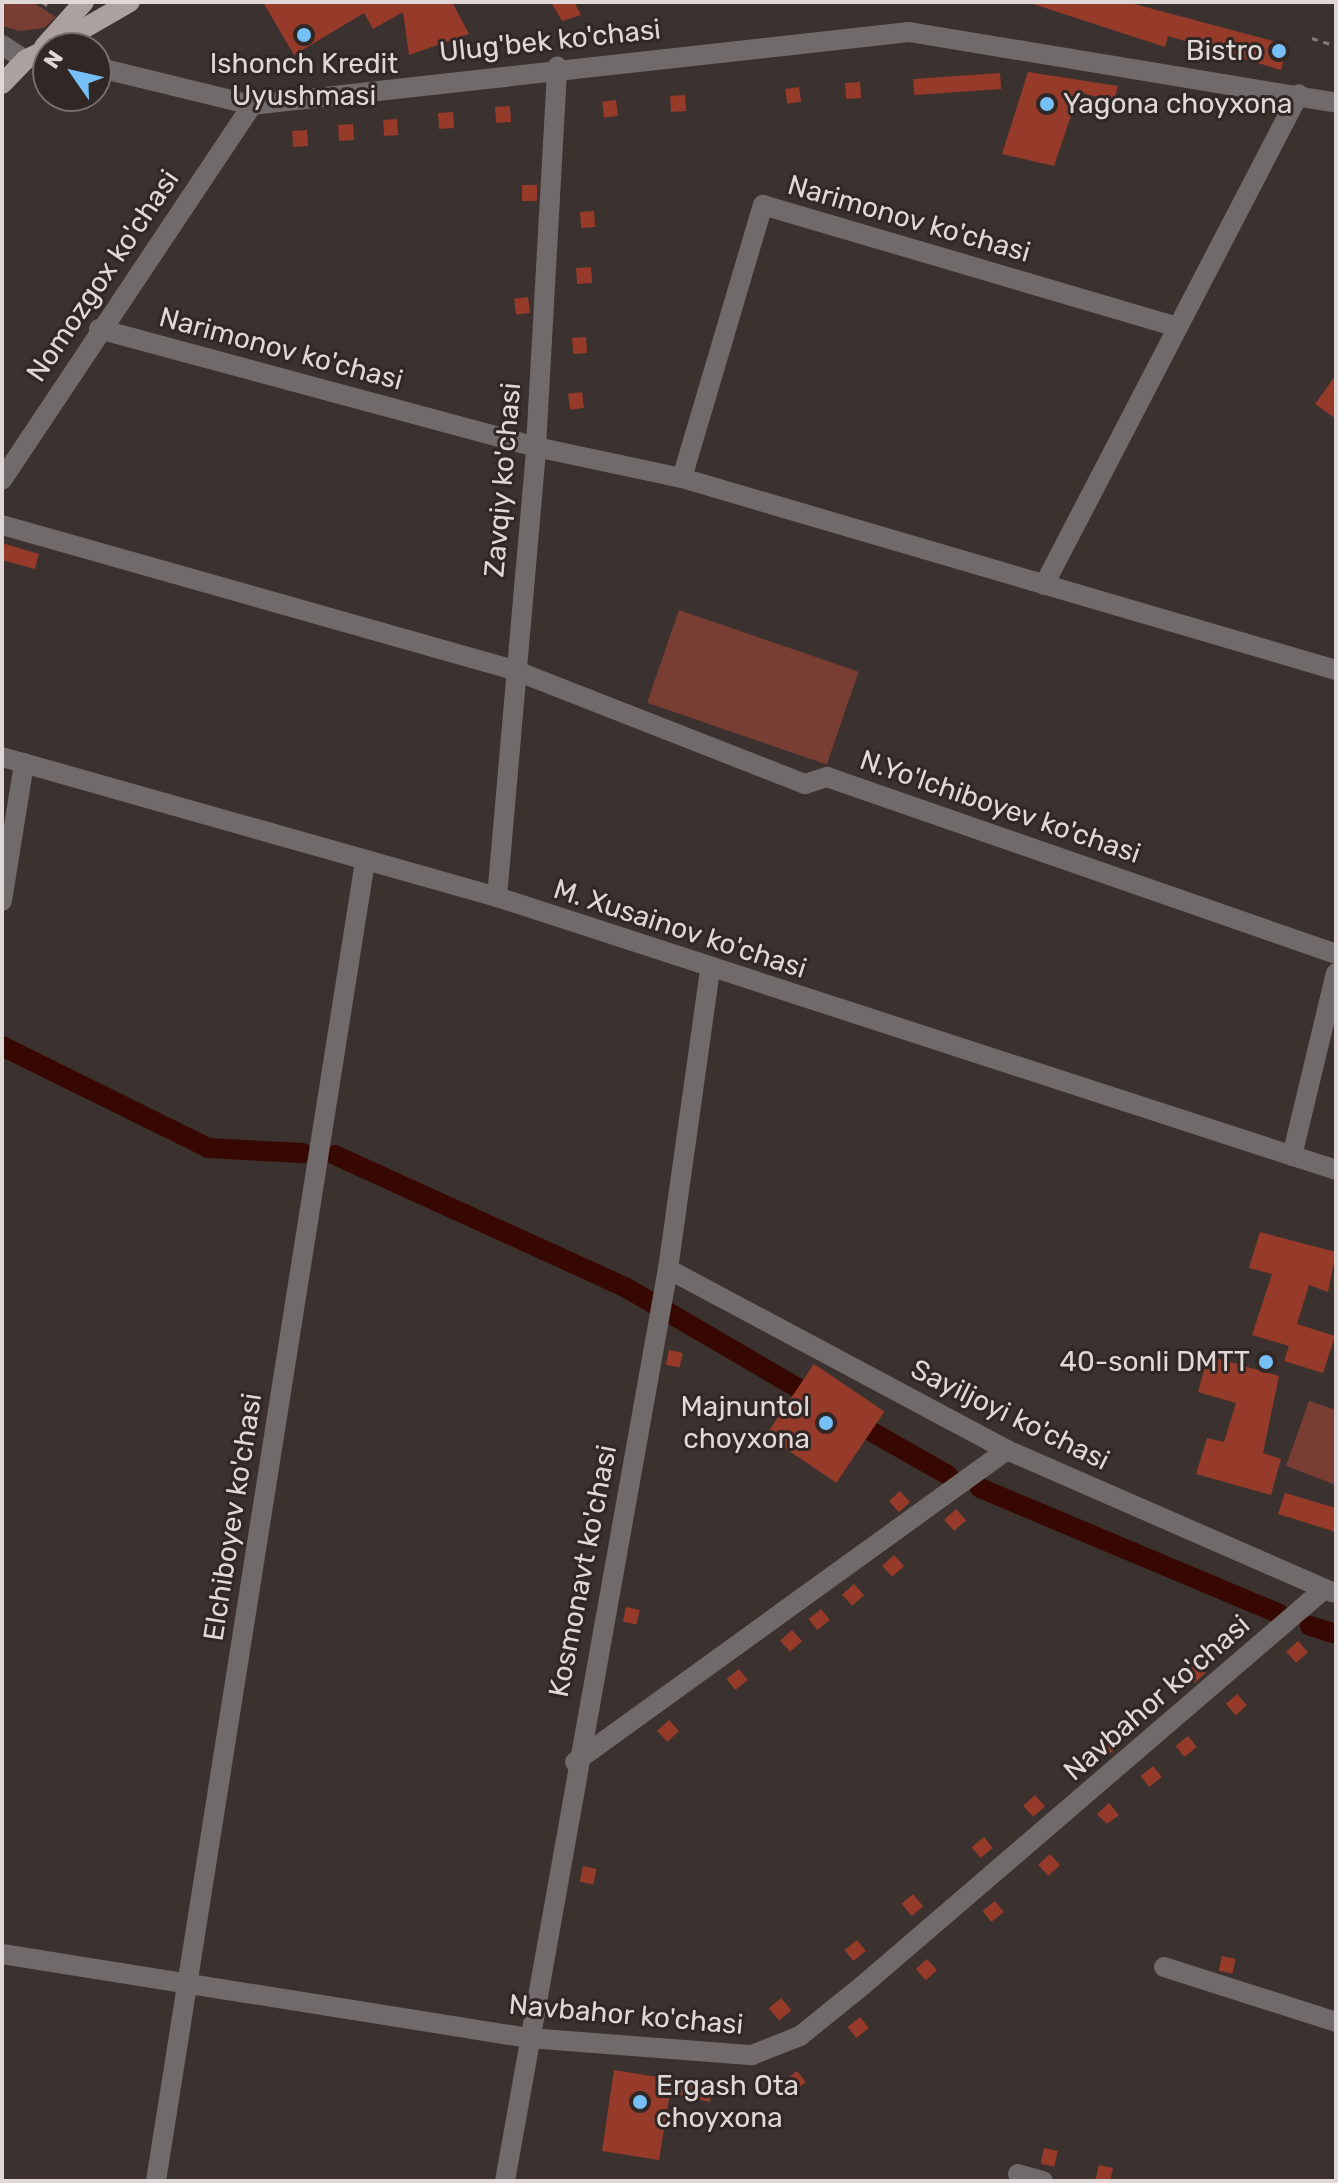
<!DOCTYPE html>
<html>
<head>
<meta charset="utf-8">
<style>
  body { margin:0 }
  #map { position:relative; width:1338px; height:2183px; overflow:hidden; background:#3b312f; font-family:Rubik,sans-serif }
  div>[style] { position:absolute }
  .green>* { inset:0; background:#783e33; transform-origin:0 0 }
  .canal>* { height:20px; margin:-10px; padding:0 10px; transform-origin:10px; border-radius:10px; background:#370802 }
  .building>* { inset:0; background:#963b2a; transform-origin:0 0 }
  .path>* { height:3px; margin-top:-1.5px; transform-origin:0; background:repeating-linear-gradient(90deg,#827a78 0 6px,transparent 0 12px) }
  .minor>* { height:20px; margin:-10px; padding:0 10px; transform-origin:10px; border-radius:10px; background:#706b6a }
  .major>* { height:20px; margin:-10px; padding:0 10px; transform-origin:10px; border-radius:10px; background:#aca19e }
  .dots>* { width:22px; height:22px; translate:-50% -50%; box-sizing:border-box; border:4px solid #312725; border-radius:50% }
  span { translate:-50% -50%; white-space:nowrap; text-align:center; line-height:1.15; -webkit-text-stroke:6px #312725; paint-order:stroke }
  .street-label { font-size:28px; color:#dfd8d6 }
  .poi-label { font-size:28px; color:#dfd8d6 }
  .right { translate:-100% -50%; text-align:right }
  .left { translate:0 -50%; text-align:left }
  .frame { position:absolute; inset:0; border:4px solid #dfd8d6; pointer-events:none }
  .north { position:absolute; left:32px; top:32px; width:80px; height:80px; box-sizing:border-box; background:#312725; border:2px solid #776e6c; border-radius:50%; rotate:304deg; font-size:22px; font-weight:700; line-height:32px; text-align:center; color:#dfd8d6 }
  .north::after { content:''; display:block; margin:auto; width:28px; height:36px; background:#77c0f7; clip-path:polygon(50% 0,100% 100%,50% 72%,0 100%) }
</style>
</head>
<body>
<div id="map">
  <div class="green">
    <i style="clip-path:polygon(2px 2px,32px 2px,56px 17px,44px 28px,20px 31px,2px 26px)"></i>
    <i style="left:679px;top:610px;width:190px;height:98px;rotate:19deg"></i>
    <i style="clip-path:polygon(1309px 1401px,1336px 1410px,1336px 1485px,1286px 1466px)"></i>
  </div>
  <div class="canal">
    <i style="left:2px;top:1046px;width:230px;rotate:26.3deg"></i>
    <i style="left:208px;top:1148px;width:95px;rotate:3deg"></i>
    <i style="left:335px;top:1155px;width:319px;rotate:24.5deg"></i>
    <i style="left:625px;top:1287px;width:226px;rotate:30.3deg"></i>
    <i style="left:851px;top:1420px;width:112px;rotate:29.6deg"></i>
    <i style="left:980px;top:1488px;width:325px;rotate:22.8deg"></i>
    <i style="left:1310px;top:1626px;width:27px;rotate:17deg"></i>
  </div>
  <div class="building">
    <i style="clip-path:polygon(263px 2px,452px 2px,469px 34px,409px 55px,403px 12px,373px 29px,364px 13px,294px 55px)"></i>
    <i style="clip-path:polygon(551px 2px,574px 2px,581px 15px,562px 21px)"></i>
    <i style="clip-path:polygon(1027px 2px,1127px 2px,1288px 45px,1281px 70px,1168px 36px,1165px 47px)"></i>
    <i style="clip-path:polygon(1028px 72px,1118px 86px,1114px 102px,1079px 92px,1054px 166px,1002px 154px)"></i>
    <i style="left:1000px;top:73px;width:16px;height:87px;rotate:86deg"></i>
    <i style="left:860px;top:82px;width:16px;height:15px;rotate:86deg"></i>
    <i style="left:799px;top:87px;width:15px;height:14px;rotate:82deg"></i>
    <i style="left:685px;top:95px;width:16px;height:15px;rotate:86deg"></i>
    <i style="left:616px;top:100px;width:16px;height:14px;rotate:83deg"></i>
    <i style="left:510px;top:106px;width:16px;height:15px;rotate:86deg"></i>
    <i style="left:453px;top:112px;width:16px;height:15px;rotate:86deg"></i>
    <i style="left:397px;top:119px;width:16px;height:14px;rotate:86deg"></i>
    <i style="left:353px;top:124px;width:16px;height:15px;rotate:86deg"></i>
    <i style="left:307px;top:130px;width:16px;height:15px;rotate:86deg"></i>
    <i style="left:537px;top:185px;width:16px;height:15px;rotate:90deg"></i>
    <i style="left:594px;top:211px;width:16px;height:14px;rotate:86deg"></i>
    <i style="left:591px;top:267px;width:16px;height:15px;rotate:86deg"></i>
    <i style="left:528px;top:297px;width:16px;height:14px;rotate:83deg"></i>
    <i style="left:586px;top:337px;width:16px;height:14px;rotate:86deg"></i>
    <i style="clip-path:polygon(1336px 375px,1336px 419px,1315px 404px)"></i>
    <i style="left:582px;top:392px;width:16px;height:14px;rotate:83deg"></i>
    <i style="clip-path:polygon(2px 543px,39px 554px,35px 569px,2px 560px)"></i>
    <i style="clip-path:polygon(1260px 1232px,1336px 1252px,1328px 1292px,1309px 1285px,1297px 1324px,1335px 1336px,1323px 1373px,1284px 1361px,1289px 1346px,1252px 1335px,1272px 1274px,1249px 1268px)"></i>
    <i style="left:669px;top:1350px;width:14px;height:15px;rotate:12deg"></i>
    <i style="clip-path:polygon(1208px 1356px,1279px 1376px,1263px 1453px,1281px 1459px,1271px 1495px,1196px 1474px,1207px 1438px,1224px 1442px,1236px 1403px,1198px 1392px)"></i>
    <i style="left:814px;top:1364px;width:85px;height:86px;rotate:34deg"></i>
    <i style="left:900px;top:1491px;width:15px;height:15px;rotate:48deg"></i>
    <i style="clip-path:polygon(1285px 1493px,1336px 1508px,1336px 1532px,1278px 1514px)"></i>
    <i style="left:956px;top:1509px;width:15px;height:16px;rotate:48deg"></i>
    <i style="left:894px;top:1555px;width:15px;height:16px;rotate:48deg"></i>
    <i style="left:854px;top:1584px;width:15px;height:16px;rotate:48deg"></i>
    <i style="left:626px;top:1607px;width:14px;height:15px;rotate:12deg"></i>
    <i style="left:821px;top:1609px;width:14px;height:16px;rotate:51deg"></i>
    <i style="left:792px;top:1630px;width:15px;height:16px;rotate:48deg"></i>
    <i style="left:1298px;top:1641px;width:15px;height:16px;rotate:48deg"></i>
    <i style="left:1197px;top:1663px;width:13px;height:16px;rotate:48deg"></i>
    <i style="left:739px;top:1669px;width:14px;height:16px;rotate:51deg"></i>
    <i style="left:1237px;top:1694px;width:15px;height:15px;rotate:48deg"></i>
    <i style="left:669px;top:1720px;width:15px;height:16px;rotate:48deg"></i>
    <i style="left:1107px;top:1736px;width:15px;height:15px;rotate:48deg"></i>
    <i style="left:1188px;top:1736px;width:14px;height:16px;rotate:51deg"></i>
    <i style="left:1153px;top:1766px;width:14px;height:16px;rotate:51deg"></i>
    <i style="left:1035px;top:1795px;width:15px;height:16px;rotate:48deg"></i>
    <i style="clip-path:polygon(1109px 1803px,1119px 1815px,1107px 1824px,1097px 1814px)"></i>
    <i style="left:984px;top:1837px;width:14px;height:16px;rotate:51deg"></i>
    <i style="left:1050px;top:1854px;width:15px;height:16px;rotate:48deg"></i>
    <i style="left:583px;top:1866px;width:14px;height:16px;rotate:12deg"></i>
    <i style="left:913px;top:1894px;width:16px;height:15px;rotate:50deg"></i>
    <i style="left:995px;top:1901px;width:14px;height:16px;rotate:51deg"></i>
    <i style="left:857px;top:1940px;width:14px;height:16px;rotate:51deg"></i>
    <i style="left:1222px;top:1956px;width:14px;height:15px;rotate:12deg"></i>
    <i style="left:927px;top:1959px;width:15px;height:15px;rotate:48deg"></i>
    <i style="left:781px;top:1998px;width:16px;height:16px;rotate:50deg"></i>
    <i style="left:860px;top:2017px;width:14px;height:16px;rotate:51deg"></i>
    <i style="clip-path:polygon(614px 2070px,713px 2086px,710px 2102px,670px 2093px,659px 2160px,602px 2151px)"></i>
    <i style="left:797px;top:2071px;width:14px;height:16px;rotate:51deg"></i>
    <i style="left:1044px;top:2148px;width:14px;height:16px;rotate:12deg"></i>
    <i style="clip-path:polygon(1099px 2165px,1113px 2168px,1110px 2181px,1095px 2181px)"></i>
  </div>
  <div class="path">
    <i style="left:42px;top:2px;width:12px;rotate:31deg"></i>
    <i style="left:1312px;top:38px;width:25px;rotate:18deg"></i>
  </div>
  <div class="minor">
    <i style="left:2px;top:45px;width:27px;rotate:33deg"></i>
    <i style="left:96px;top:67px;width:161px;rotate:13.7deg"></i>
    <i style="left:252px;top:105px;width:661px;rotate:-6.34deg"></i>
    <i style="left:909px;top:32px;width:433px;rotate:9.4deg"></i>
    <i style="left:99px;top:329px;width:453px;rotate:15.1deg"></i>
    <i style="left:536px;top:447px;width:149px;rotate:12deg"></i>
    <i style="left:682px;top:478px;width:682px;rotate:16.36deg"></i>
    <i style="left:682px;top:478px;width:285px;rotate:-73.5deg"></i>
    <i style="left:763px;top:205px;width:427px;rotate:16.4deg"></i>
    <i style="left:2px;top:480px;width:451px;rotate:-56.3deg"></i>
    <i style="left:2px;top:525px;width:532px;rotate:15.81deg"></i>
    <i style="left:514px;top:670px;width:313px;rotate:21.4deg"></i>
    <i style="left:805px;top:784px;width:23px;rotate:-18deg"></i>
    <i style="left:827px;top:777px;width:539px;rotate:19.17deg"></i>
    <i style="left:1044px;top:585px;width:553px;rotate:-62.55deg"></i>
    <i style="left:2px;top:757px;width:514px;rotate:15.79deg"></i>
    <i style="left:497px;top:897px;width:882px;rotate:18.02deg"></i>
    <i style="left:497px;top:897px;width:452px;rotate:-85deg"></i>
    <i style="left:536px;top:447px;width:381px;rotate:-86.8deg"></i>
    <i style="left:2px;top:901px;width:140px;rotate:-80.9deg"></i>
    <i style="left:1292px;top:1156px;width:188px;rotate:-76.5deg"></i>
    <i style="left:668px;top:1269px;width:384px;rotate:28.1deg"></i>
    <i style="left:1007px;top:1450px;width:355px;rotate:23.6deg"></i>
    <i style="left:575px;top:1762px;width:533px;rotate:-35.84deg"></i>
    <i style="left:2px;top:1954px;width:534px;rotate:9.06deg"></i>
    <i style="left:529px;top:2038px;width:224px;rotate:4.4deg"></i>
    <i style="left:752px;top:2055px;width:52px;rotate:-21.6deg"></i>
    <i style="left:800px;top:2036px;width:80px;rotate:-38.9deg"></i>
    <i style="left:862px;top:1986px;width:608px;rotate:-40.66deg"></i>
    <i style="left:1164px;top:1967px;width:181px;rotate:17.7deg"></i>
    <i style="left:1018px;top:2174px;width:26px;rotate:16deg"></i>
    <i style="left:156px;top:2181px;width:1336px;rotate:-81deg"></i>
    <i style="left:505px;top:2181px;width:926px;rotate:-79.87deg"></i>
    <i style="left:668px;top:1269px;width:302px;rotate:-82deg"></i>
  </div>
  <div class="major">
    <i style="left:44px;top:47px;width:60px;rotate:-48.4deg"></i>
    <i style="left:50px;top:48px;width:92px;rotate:-29.9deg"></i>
    <i style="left:2px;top:84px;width:33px;rotate:-46deg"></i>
    <i style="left:25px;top:60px;width:25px;rotate:-26deg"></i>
  </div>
  <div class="dots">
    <i style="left:304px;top:35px;background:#77c0f7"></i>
    <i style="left:1279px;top:51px;background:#77c0f7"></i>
    <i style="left:1047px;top:104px;background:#77c0f7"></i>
    <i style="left:1266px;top:1362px;background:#77c0f7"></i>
    <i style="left:826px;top:1423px;background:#77c0f7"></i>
    <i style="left:640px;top:2102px;background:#77c0f7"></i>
  </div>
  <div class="street-label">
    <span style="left:550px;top:41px;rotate:-6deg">Ulug'bek ko'chasi</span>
    <span style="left:909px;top:219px;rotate:16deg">Narimonov ko'chasi</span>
    <span style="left:103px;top:276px;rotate:-56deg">Nomozgox ko'chasi</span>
    <span style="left:281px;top:349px;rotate:15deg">Narimonov ko'chasi</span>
    <span style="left:503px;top:480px;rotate:-85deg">Zavqiy ko'chasi</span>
    <span style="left:1000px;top:807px;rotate:19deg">N.Yo'lchiboyev ko'chasi</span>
    <span style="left:680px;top:929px;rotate:18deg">M. Xusainov ko'chasi</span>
    <span style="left:1010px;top:1415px;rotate:26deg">Sayiljoyi ko'chasi</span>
    <span style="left:233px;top:1517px;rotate:-81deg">Elchiboyev ko'chasi</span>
    <span style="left:583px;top:1571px;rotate:-79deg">Kosmonavt ko'chasi</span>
    <span style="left:1157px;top:1698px;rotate:-41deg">Navbahor ko'chasi</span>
    <span style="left:626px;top:2015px;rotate:5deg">Navbahor ko'chasi</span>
  </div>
  <div class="poi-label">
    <span class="right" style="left:1263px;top:51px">Bistro</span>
    <span style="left:304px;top:80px">Ishonch Kredit<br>Uyushmasi</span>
    <span class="left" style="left:1063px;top:104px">Yagona choyxona</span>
    <span class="right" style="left:1250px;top:1362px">40-sonli DMTT</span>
    <span class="right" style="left:810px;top:1423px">Majnuntol<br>choyxona</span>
    <span class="left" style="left:656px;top:2102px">Ergash Ota<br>choyxona</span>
  </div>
  <div class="frame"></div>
  <div class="north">N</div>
</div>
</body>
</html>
